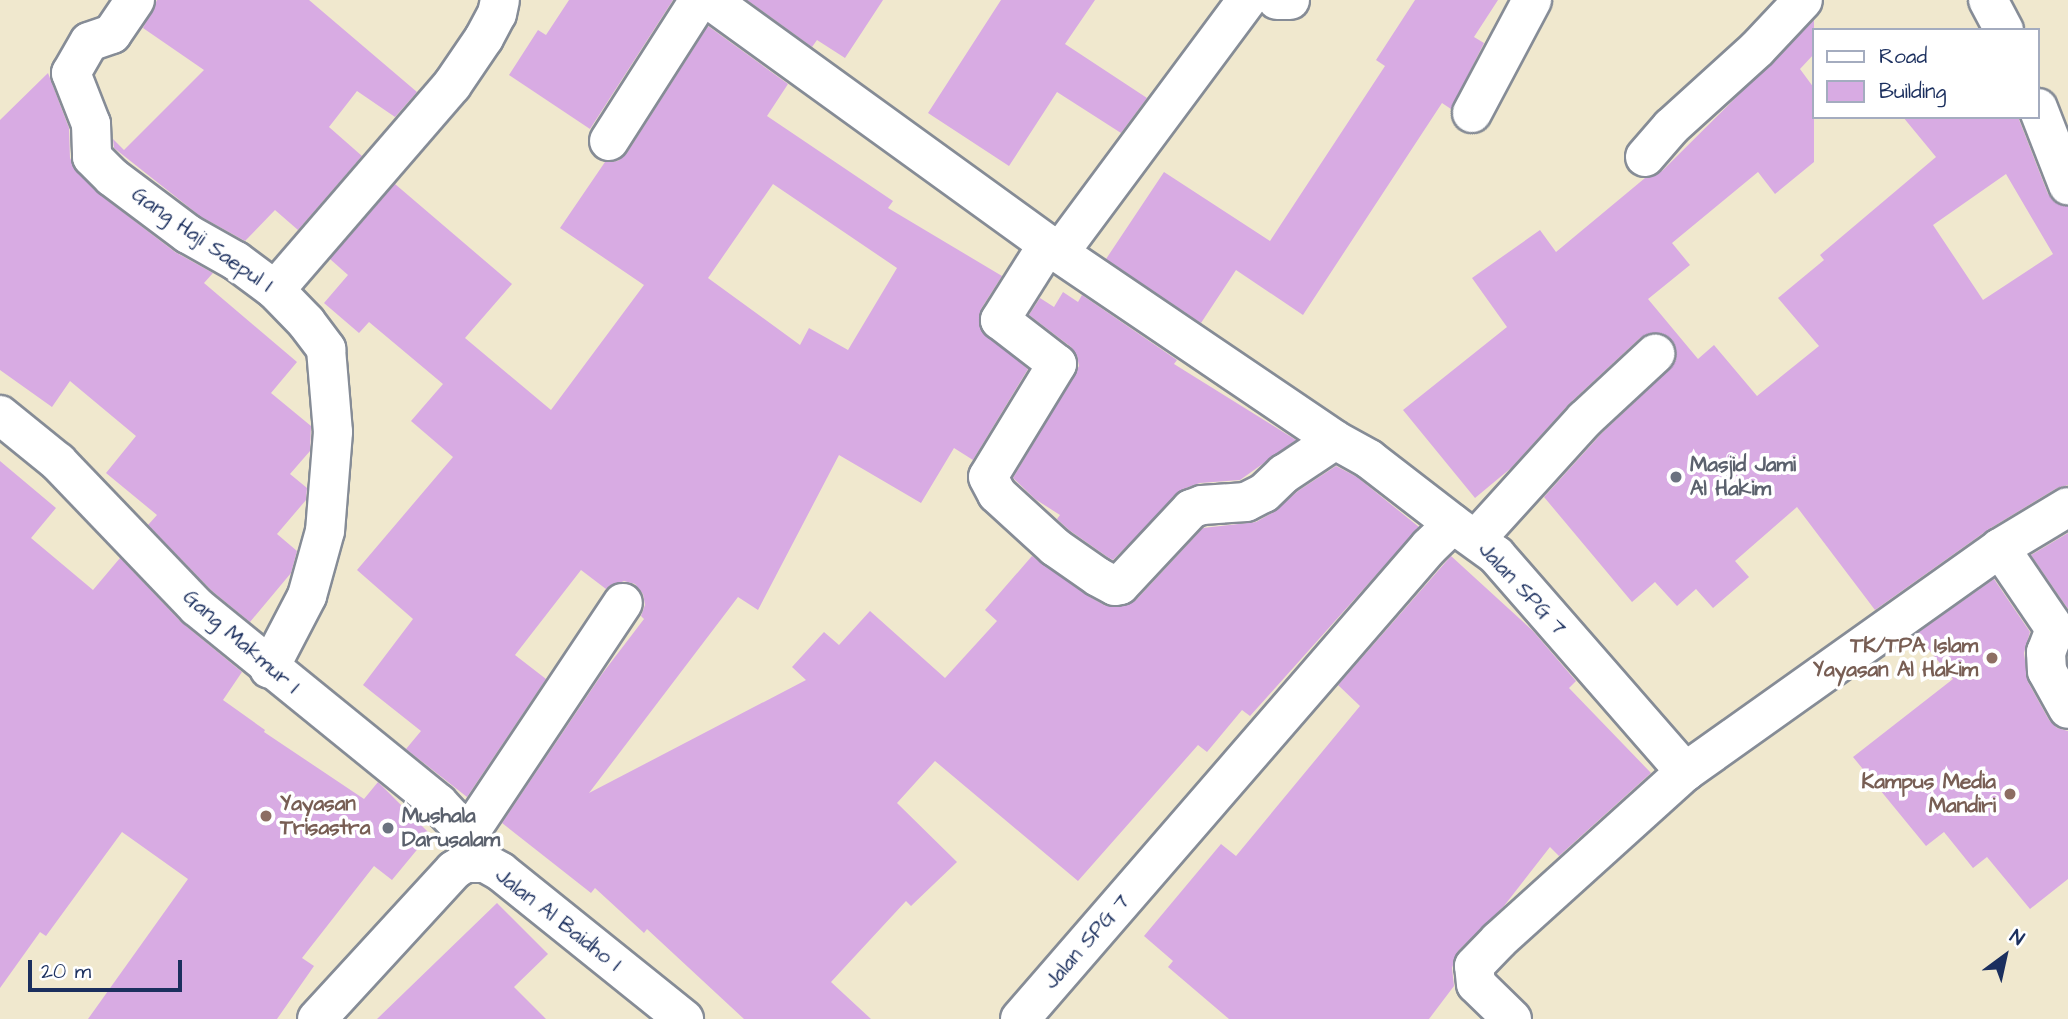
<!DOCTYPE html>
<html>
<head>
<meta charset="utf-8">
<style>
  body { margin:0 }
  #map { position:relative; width:2068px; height:1019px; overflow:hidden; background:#f0e8ce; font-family:"Architects Daughter",sans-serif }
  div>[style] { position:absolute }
  .building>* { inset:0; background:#d8abe3 }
  .roads { filter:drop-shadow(2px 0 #868c96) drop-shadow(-2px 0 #868c96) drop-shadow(0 2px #868c96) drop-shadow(0 -2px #868c96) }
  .minor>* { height:38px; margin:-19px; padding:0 19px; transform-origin:19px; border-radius:19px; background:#fff }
  .dots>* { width:19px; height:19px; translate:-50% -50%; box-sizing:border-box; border:4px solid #fff; border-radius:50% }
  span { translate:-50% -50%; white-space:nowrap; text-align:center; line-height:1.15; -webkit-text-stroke:7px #fff; paint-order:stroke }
  .street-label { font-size:21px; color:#1b2f5e }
  .worship-label { font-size:21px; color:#5b616d; font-weight:700 }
  .left { translate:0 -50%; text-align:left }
  .education-label { font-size:21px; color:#785e54; font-weight:700 }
  .right { translate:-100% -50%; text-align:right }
  .legend { position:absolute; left:1812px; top:28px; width:228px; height:91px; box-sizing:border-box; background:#fff; border:2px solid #a4acbf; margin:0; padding:9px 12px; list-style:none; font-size:21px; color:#1b2f5e }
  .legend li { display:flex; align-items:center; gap:14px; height:35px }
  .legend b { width:35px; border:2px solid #a4acbf }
  .north { position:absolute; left:1970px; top:921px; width:70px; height:70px; -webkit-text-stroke:5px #fff; paint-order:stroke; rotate:33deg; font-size:19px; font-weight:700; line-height:28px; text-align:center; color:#1b2f5e }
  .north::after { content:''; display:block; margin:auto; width:24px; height:32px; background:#1b2f5e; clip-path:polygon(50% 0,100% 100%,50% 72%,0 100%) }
  .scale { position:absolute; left:28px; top:960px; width:154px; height:32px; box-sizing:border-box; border:4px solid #1b2f5e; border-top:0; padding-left:9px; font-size:21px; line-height:24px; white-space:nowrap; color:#1b2f5e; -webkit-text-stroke:5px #fff; paint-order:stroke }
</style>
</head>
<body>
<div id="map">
  <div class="building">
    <i style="clip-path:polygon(157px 0,309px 0,417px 92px,395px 117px,357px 91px,329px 127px,362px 156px,298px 230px,275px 210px,245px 241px,200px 216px,114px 148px,113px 139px,124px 150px,204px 70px,143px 28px)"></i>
    <i style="clip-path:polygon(569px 0,673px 0,590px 129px,509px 75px,538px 30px,546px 35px)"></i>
    <i style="clip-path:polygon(747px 0,883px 0,845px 58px,817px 40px,812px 47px)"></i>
    <i style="clip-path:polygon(1001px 0,1095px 0,1065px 44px,1147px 98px,1121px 133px,1057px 92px,1009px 166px,928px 113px)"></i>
    <i style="clip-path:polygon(1415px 0,1498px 0,1474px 37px,1484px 43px,1451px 109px,1442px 103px,1303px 315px,1236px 270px,1201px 323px,1106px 259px,1164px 172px,1270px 241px,1385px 66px,1376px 60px)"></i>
    <i style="clip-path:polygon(evenodd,1814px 20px,1814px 54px,1800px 69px,1814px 88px,1814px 162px,1775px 194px,1758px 172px,1672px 243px,1690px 265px,1648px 299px,1698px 359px,1714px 345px,1757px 396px,1819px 346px,1778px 298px,1824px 260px,1820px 255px,1936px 157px,1903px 117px,2018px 117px,2048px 194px,2055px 202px,2068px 206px,2068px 485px,2057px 488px,1989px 529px,1875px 610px,1797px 507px,1735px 561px,1749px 577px,1713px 608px,1696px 589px,1677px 606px,1655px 582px,1632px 602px,1544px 497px,1601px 434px,1670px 369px,1676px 360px,1676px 350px,1670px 339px,1661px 333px,1651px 333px,1640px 338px,1570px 403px,1511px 468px,1475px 498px,1403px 410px,1507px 327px,1472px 278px,1540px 230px,1556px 252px,1645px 178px,1662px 171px,1814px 20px,2006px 174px,2053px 254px,1983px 300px,1933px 225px,2006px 174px)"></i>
    <i style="clip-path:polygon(evenodd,708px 26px,788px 84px,767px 116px,893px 201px,888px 208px,1002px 276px,981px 309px,980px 328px,1028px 369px,973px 460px,954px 448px,921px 503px,839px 455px,758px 610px,738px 597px,589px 793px,806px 680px,792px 667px,824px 632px,839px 645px,870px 611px,945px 678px,997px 621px,985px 610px,1032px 556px,1088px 596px,1106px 606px,1124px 606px,1136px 600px,1203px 528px,1256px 522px,1274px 512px,1298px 491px,1336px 466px,1357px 477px,1419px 527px,1250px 716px,1242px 710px,1207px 752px,1198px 745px,1078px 881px,935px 761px,897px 803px,957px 862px,911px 906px,906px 901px,831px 982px,871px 1019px,744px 1019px,647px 929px,644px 933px,595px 888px,591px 893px,502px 823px,602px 674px,644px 619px,641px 616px,645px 605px,643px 594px,635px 584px,624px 581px,606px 589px,581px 570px,515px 655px,546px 679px,467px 797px,406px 749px,421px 731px,363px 685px,413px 619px,357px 570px,453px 457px,411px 421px,443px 384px,369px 322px,359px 333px,324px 303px,348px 275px,330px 259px,395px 184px,512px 284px,465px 338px,551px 410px,644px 285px,560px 228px,605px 162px,618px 161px,627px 153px,708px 26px,773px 184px,897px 268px,848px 350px,809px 328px,800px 345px,708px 278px,773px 184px)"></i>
    <i style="clip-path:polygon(48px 73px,69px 128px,70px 158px,77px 172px,99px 194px,175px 252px,213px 273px,204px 283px,297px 362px,271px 393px,311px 426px,310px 451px,290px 474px,307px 488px,306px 500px,277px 534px,297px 551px,291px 573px,250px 622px,212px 591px,148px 525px,157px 515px,106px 473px,136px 436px,70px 381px,52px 407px,0 370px,0 120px)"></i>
    <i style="clip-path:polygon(1063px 292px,1078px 302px,1082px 295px,1177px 360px,1174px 364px,1296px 440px,1240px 480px,1200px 483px,1183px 489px,1113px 560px,1109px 558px,1069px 530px,1057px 519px,1060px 515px,1035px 499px,1013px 478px,1079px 366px,1077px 356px,1071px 347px,1029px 315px,1040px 298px,1054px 307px)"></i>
    <i style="clip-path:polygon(0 461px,56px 508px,31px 538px,93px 590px,120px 558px,181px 622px,242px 672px,223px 700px,265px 730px,264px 732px,364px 799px,378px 782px,430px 834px,392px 880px,374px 866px,302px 958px,314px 966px,277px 1019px,88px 1019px,188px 879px,122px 832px,46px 936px,40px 932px,0 988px)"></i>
    <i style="clip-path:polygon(2068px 533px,2068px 609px,2031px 555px)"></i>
    <i style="clip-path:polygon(1451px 556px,1533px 631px,1576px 681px,1569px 688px,1651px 773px,1559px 856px,1550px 847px,1504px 906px,1458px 951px,1452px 968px,1454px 986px,1429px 1019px,1229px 1019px,1168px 967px,1173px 961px,1144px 936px,1221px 844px,1236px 856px,1360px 706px,1338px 685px)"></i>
    <i style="clip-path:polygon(1994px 579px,2030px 632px,2024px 653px,2028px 682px,2049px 720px,2057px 728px,2068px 731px,2068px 879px,2030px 909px,1987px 857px,1973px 868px,1944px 832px,1926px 846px,1853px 757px,1953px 679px,1916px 634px)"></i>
    <i style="clip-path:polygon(497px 903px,548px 954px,514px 987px,546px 1019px,377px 1019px)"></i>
  </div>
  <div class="roads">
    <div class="minor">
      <i style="left:135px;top:0;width:41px;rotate:124.1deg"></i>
      <i style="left:112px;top:34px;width:24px;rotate:161deg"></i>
      <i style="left:89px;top:42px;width:36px;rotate:120deg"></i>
      <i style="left:71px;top:73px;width:55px;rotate:68.6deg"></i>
      <i style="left:91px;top:124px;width:33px;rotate:88deg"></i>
      <i style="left:92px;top:157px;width:28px;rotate:45deg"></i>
      <i style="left:112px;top:177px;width:95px;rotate:36.9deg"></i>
      <i style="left:188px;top:234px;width:55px;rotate:29.4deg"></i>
      <i style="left:236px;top:261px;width:49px;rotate:36.6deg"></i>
      <i style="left:275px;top:290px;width:45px;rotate:45.9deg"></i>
      <i style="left:306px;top:322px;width:34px;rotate:53deg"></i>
      <i style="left:326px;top:349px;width:83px;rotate:85.2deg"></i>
      <i style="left:333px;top:432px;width:99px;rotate:94.6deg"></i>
      <i style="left:325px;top:531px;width:67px;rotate:105.5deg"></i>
      <i style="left:307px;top:596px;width:82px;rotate:117.5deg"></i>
      <i style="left:710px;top:0;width:431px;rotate:35.9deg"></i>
      <i style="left:1059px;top:253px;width:333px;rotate:34.1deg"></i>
      <i style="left:1335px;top:440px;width:39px;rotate:29deg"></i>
      <i style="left:1369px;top:459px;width:106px;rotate:37.7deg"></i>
      <i style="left:1277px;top:0;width:13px"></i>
      <i style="left:1988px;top:0;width:34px;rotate:62deg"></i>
      <i style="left:2038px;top:108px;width:83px;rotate:68.7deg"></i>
      <i style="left:1472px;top:113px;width:128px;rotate:-62deg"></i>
      <i style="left:609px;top:141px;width:167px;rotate:-57.4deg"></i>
      <i style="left:1645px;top:157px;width:40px;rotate:-49deg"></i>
      <i style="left:1671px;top:127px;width:116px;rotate:-42.2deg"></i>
      <i style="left:1757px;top:49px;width:67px;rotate:-46.8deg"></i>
      <i style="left:1048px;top:244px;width:90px;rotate:122.3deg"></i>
      <i style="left:1000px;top:320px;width:72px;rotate:37.7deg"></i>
      <i style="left:1057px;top:364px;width:132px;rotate:121.4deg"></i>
      <i style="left:988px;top:477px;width:19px;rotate:62deg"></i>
      <i style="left:997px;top:494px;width:79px;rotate:42.4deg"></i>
      <i style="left:1055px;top:547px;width:52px;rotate:34.9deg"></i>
      <i style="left:1098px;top:577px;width:19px;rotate:28deg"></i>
      <i style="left:1115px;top:586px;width:5px;rotate:-11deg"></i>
      <i style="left:1120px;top:585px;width:104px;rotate:-46.9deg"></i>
      <i style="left:1191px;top:509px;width:12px;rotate:-20deg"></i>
      <i style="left:1202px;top:505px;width:44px;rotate:-3.9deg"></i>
      <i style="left:1246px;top:502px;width:20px;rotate:-27deg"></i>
      <i style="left:1264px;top:493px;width:28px;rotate:-44deg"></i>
      <i style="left:1284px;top:474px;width:61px;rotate:-33.7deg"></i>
      <i style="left:1059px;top:253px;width:315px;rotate:-53.4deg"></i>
      <i style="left:275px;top:290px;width:271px;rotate:-49.2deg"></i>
      <i style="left:452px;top:85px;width:57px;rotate:-55.8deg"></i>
      <i style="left:484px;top:38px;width:27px;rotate:-62deg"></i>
      <i style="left:497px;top:14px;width:14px;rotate:-78deg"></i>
      <i style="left:0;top:415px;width:75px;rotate:39deg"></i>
      <i style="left:58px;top:462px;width:201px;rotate:46.2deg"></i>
      <i style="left:197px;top:607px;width:311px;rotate:39.1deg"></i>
      <i style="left:438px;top:803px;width:44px;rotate:46.8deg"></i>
      <i style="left:468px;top:835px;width:33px;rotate:59deg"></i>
      <i style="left:1476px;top:539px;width:162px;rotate:-47.8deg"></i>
      <i style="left:1585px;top:419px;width:96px;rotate:-42.9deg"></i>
      <i style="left:2000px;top:548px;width:98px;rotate:55.8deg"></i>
      <i style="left:2055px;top:629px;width:25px;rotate:111deg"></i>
      <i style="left:2046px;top:652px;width:19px;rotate:87deg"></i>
      <i style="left:2047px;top:671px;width:43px;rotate:61.1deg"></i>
      <i style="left:468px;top:835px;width:279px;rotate:-56.3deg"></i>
      <i style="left:317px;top:1019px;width:202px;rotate:-47.4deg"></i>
      <i style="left:454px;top:870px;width:13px;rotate:-32deg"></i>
      <i style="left:465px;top:863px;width:20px"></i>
      <i style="left:485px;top:863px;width:18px;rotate:29deg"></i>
      <i style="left:501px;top:872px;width:235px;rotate:38.8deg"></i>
      <i style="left:1020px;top:1019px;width:625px;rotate:-49.09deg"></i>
      <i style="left:1429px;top:547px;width:33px;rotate:-44deg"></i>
      <i style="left:1453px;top:524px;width:53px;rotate:35.8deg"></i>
      <i style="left:1496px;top:555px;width:288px;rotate:48.9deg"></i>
      <i style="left:1685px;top:772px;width:387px;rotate:-35.4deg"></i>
      <i style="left:2000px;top:548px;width:79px;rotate:-31.1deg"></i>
      <i style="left:1512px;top:1019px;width:50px;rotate:-135.8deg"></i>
      <i style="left:1476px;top:984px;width:18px;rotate:-96deg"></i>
      <i style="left:1474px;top:966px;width:36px;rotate:-46deg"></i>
      <i style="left:1499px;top:940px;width:251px;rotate:-42.1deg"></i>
    </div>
  </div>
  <div class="dots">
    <i style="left:1676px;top:477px;background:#6b7280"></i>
    <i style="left:1992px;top:658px;background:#8d6e63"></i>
    <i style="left:2010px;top:794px;background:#8d6e63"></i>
    <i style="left:266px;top:816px;background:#8d6e63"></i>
    <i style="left:388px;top:828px;background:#6b7280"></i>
  </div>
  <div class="street-label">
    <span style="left:202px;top:240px;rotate:35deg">Gang Haji Saepul I</span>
    <span style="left:1522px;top:589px;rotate:47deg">Jalan SPG 7</span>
    <span style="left:241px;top:642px;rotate:41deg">Gang Makmur I</span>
    <span style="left:558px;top:920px;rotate:38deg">Jalan Al Baidho I</span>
    <span style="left:1087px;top:942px;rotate:-49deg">Jalan SPG 7</span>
  </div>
  <div class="worship-label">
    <span class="left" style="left:1690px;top:477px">Masjid Jami<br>Al Hakim</span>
    <span class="left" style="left:402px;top:828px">Mushala<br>Darusalam</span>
  </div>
  <div class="education-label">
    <span class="right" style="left:1978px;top:658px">TK/TPA Islam<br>Yayasan Al Hakim</span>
    <span class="right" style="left:1996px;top:794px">Kampus Media<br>Mandiri</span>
    <span class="left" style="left:280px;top:816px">Yayasan<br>Trisastra</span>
  </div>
  <ul class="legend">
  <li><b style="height:9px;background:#fff"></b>Road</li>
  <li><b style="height:19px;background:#d8abe3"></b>Building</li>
  </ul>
  <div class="north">N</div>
  <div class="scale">20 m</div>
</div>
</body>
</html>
